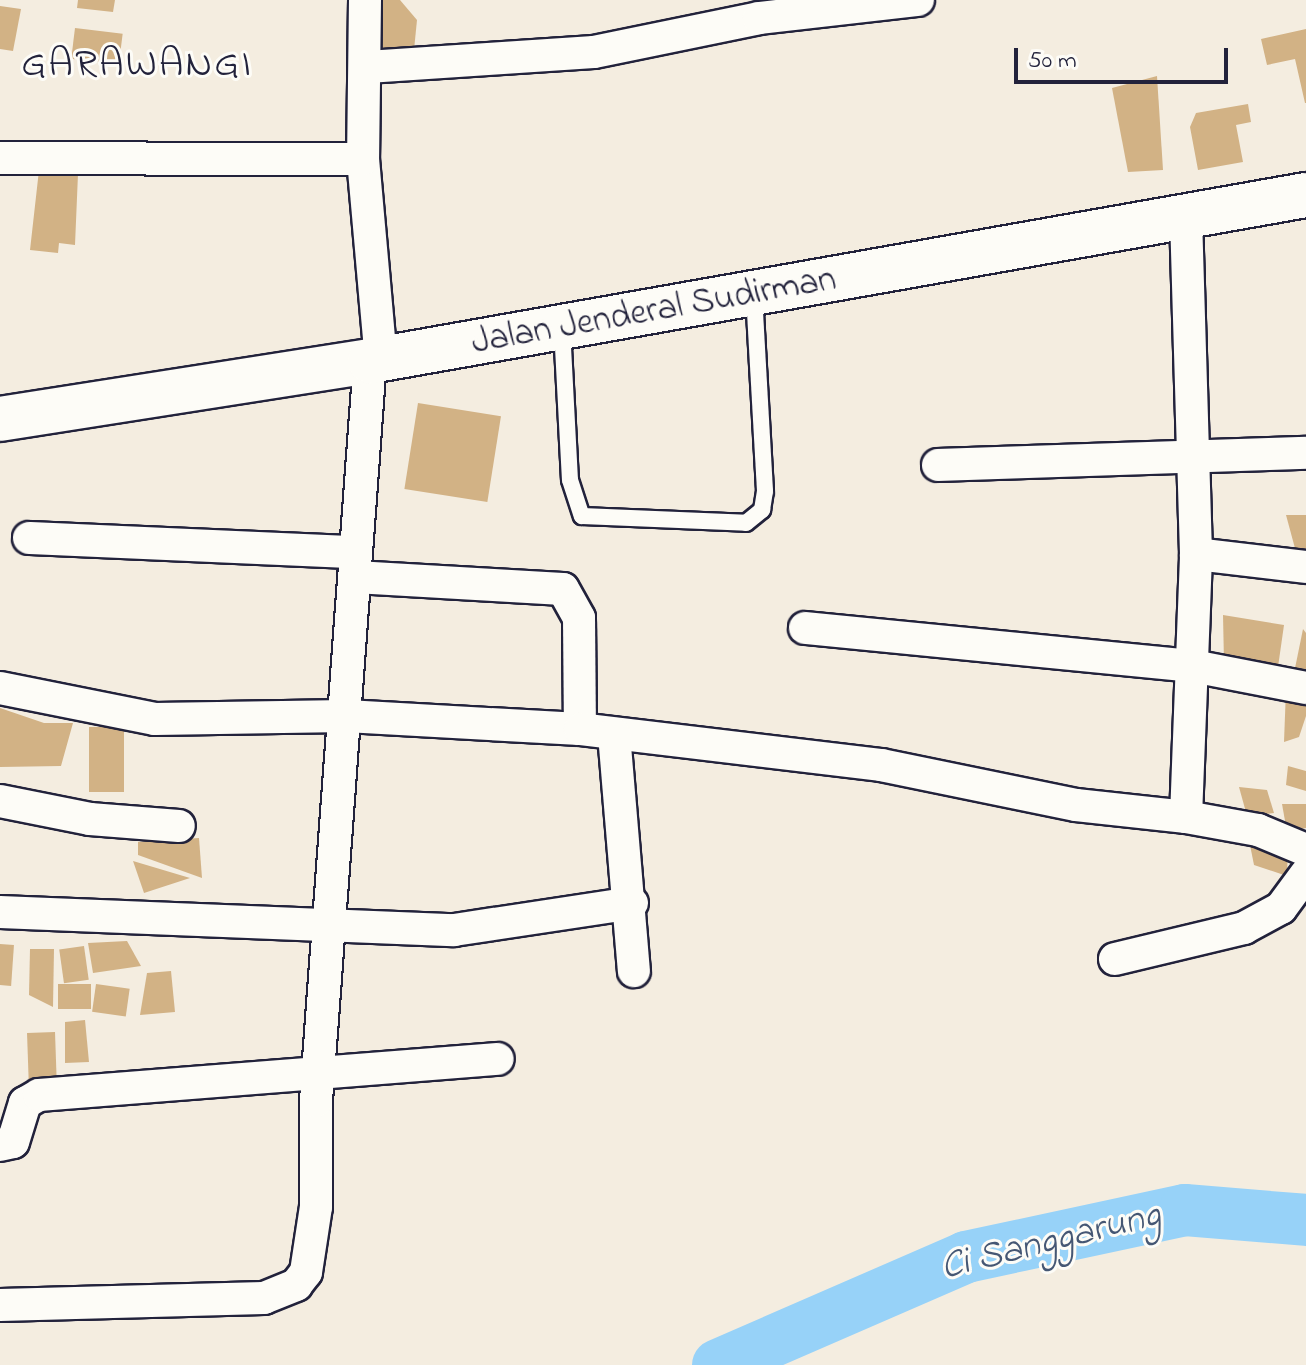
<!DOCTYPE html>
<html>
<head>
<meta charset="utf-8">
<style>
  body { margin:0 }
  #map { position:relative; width:1306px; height:1365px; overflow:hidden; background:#f4ede0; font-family:"Indie Flower",sans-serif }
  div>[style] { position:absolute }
  .river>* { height:52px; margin:-26px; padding:0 26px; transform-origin:26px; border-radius:26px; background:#97d2f8 }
  .building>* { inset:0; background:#d2b285; transform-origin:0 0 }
  .roads { filter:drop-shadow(2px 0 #22223b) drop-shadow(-2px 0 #22223b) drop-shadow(0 2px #22223b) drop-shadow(0 -2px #22223b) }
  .lane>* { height:16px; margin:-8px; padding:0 8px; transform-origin:8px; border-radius:8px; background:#fdfcf7 }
  .street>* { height:32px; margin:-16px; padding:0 16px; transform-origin:16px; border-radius:16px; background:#fdfcf7 }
  .secondary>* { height:44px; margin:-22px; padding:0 22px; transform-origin:22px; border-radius:22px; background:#fdfcf7 }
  span { translate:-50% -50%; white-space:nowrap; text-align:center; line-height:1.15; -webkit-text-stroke:6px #fdfcf7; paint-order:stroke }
  .street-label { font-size:36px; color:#22223b }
  .water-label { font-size:38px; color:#455774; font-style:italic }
  .quarter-label { font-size:40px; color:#22223b; letter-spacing:2px }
  .scale { position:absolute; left:1014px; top:48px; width:214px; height:36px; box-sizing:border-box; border:4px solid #22223b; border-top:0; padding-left:10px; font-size:24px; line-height:28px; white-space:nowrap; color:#22223b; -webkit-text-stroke:6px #fdfcf7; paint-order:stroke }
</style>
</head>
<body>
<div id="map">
  <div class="river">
    <i style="left:718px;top:1365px;width:270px;rotate:-23.5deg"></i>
    <i style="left:966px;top:1257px;width:224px;rotate:-12.1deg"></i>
    <i style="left:1185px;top:1210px;width:121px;rotate:4.7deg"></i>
  </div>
  <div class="building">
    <i style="clip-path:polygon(78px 0,115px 0,113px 12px,77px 8px)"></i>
    <i style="clip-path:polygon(381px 0,400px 0,417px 20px,413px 60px,374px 56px)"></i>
    <i style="clip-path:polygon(0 6px,21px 9px,13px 51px,0 49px)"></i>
    <i style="left:75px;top:28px;width:48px;height:31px;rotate:7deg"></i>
    <i style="clip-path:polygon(1306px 29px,1306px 103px,1305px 103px,1295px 59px,1267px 65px,1261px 39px)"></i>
    <i style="clip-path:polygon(1157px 76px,1163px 170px,1128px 172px,1112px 88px)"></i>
    <i style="clip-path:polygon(1248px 104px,1251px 122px,1236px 125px,1243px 162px,1198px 170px,1190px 127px,1196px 113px)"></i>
    <i style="clip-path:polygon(39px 170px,78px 174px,75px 245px,59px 243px,58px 253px,30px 250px)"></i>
    <i style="left:418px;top:403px;width:84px;height:87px;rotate:9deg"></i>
    <i style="clip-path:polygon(1286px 515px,1306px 515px,1306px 551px,1296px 552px)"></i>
    <i style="clip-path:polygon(1223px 615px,1284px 625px,1277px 674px,1224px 663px)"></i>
    <i style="clip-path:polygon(1303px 629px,1306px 633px,1306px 680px,1293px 678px)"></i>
    <i style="clip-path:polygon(1286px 689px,1306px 697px,1306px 716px,1299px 737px,1284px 742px)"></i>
    <i style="clip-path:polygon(0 708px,44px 723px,73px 723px,61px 766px,0 767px)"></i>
    <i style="left:89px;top:727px;width:35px;height:65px"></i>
    <i style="clip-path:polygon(1288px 766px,1306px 771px,1306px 791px,1286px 785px)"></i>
    <i style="clip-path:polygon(1239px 787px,1267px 790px,1274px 813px,1247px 816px)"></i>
    <i style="clip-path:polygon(1282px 804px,1306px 804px,1306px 828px,1287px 832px)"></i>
    <i style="clip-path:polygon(1248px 835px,1288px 844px,1287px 876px,1254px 865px)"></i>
    <i style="clip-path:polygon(199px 838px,202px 878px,138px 855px,138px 842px)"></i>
    <i style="clip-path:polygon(133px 861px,190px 878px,144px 893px)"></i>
    <i style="clip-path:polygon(127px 941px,141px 966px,93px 973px,88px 943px)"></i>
    <i style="left:0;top:944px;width:14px;height:41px;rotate:4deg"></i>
    <i style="left:84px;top:946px;width:34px;height:25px;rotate:82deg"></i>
    <i style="clip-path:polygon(30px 949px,54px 949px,53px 1007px,29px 995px)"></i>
    <i style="clip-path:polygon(171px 971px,175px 1012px,140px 1015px,147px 973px)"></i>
    <i style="left:58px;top:984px;width:33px;height:25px"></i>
    <i style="left:96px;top:984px;width:34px;height:28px;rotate:8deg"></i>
    <i style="clip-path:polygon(85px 1020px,89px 1062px,65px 1063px,65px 1022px)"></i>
    <i style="left:55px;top:1032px;width:57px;height:28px;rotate:88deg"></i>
  </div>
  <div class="roads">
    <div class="lane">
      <i style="left:562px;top:328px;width:152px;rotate:87deg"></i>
      <i style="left:570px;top:480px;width:38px;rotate:72deg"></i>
      <i style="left:582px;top:516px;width:164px;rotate:2.4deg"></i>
      <i style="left:746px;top:523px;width:21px;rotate:-39deg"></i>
      <i style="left:762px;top:510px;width:19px;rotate:-81deg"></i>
      <i style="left:765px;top:491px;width:197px;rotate:-93.2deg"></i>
    </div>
    <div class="street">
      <i style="left:365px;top:0;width:159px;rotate:90.7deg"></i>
      <i style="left:363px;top:159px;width:202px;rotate:84.9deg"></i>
      <i style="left:367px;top:67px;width:227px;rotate:-3.8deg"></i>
      <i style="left:594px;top:52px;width:168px;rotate:-11.6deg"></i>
      <i style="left:759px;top:18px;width:160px;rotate:-6.5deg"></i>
      <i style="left:0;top:158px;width:363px;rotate:0.2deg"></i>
      <i style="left:938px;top:465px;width:368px;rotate:-1.9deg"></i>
      <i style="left:29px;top:538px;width:327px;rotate:2.5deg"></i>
      <i style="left:1196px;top:554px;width:111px;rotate:6.7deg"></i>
      <i style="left:355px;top:577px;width:208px;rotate:3.3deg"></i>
      <i style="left:563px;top:589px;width:33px;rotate:61deg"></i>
      <i style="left:579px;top:618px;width:111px;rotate:89.5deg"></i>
      <i style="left:805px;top:628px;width:390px;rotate:5.6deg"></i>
      <i style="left:1193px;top:666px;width:115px;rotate:11deg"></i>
      <i style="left:0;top:688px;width:158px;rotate:11.3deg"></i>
      <i style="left:155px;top:719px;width:191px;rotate:-0.9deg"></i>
      <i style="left:346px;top:716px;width:234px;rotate:3.2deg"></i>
      <i style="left:580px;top:729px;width:303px;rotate:6.8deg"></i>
      <i style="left:881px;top:765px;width:199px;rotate:11.6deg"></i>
      <i style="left:1076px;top:805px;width:111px;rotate:6.2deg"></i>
      <i style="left:1186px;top:817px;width:263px;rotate:-87.8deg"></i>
      <i style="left:1196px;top:554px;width:335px;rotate:-91.7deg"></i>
      <i style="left:614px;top:734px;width:238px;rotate:85.2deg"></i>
      <i style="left:0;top:801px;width:92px;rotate:11.3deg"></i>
      <i style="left:90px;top:819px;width:89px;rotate:4.5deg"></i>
      <i style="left:1186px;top:817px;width:73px;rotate:10.2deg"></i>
      <i style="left:1258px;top:830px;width:52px;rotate:22.6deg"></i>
      <i style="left:0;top:912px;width:454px;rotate:2.3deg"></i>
      <i style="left:454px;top:930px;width:180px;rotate:-8.6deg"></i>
      <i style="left:1115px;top:959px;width:133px;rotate:-13.5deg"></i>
      <i style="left:1244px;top:928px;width:42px;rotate:-28.4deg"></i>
      <i style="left:1281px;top:908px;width:42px;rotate:-53.7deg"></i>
      <i style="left:0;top:1145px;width:13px;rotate:-13deg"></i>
      <i style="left:13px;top:1142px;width:41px;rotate:-72.9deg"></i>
      <i style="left:25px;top:1103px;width:16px;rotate:-30deg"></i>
      <i style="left:39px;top:1095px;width:460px;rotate:-4.5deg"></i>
      <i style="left:0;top:1305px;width:264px;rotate:-1.5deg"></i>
      <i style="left:264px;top:1298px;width:35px;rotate:-22deg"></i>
      <i style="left:296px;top:1285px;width:16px;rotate:-52deg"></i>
      <i style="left:306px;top:1272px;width:66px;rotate:-81.3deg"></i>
      <i style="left:316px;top:1207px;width:106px;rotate:-90deg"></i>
      <i style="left:316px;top:1101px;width:742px;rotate:-85.83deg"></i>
    </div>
    <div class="secondary">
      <i style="left:0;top:419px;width:375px;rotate:-8.9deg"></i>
      <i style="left:370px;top:361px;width:951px;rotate:-10.06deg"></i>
    </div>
  </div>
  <div class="street-label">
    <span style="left:654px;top:312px;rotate:-10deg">Jalan Jenderal Sudirman</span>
  </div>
  <div class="water-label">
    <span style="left:1051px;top:1243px;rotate:-14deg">Ci Sanggarung</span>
  </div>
  <div class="quarter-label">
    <span style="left:137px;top:66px">GARAWANGI</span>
  </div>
  <div class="scale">50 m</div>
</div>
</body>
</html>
